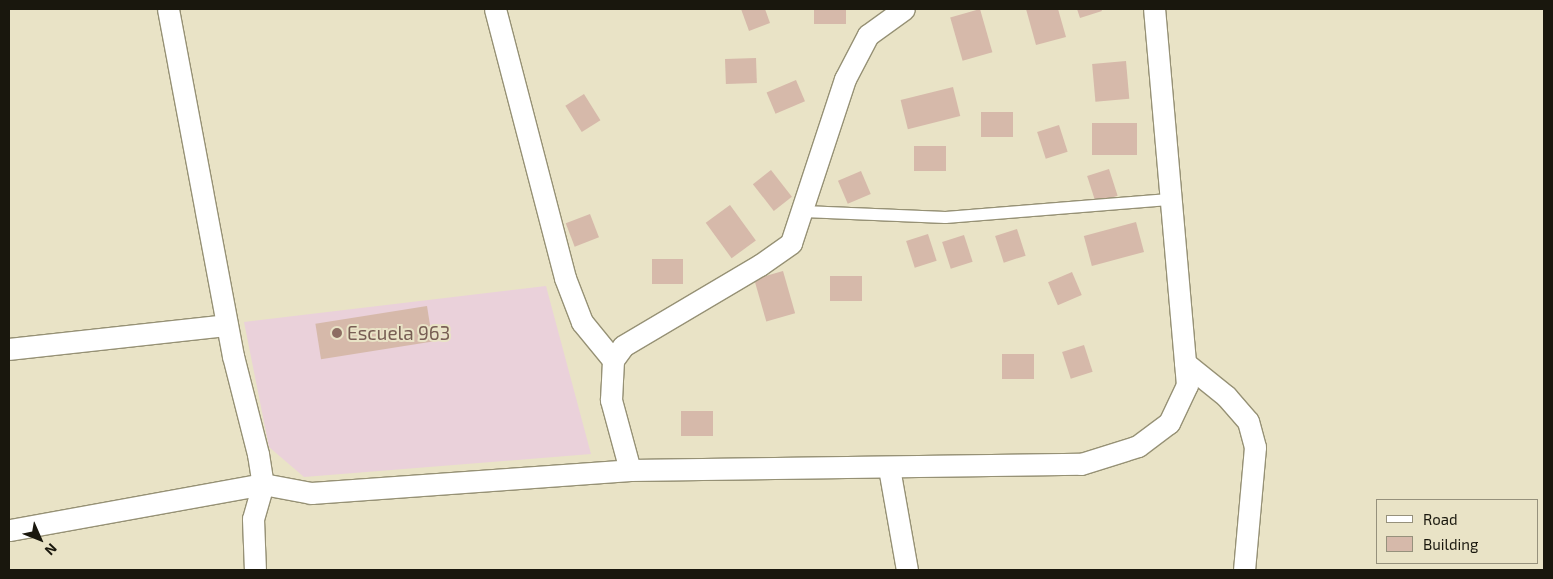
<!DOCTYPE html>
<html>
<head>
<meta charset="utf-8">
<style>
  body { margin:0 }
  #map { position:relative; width:1553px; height:579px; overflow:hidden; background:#e9e3c6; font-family:"Exo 2",sans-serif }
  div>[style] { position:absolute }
  .education>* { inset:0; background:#ead1da }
  .building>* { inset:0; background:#d6b9aa; transform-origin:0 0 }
  .roads { filter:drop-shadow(1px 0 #969175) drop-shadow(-1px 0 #969175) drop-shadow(0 1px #969175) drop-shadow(0 -1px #969175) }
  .service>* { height:11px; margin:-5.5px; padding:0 5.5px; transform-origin:5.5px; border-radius:5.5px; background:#fff }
  .minor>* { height:21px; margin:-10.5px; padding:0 10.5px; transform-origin:10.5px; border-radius:10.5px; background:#fff }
  .dots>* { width:14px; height:14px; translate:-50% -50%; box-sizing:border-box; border:2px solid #e9e3c6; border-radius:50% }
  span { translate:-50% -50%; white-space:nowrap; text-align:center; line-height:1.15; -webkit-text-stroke:4px #e9e3c6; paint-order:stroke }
  .education-label { font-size:19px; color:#785e54 }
  .left { translate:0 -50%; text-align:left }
  .frame { position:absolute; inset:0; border:10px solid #19170d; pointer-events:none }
  .legend { position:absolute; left:1376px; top:499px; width:162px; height:65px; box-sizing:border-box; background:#e9e3c6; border:1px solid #96917c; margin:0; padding:6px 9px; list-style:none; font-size:15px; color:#19170d }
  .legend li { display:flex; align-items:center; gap:10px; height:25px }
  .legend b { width:25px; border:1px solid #96917c }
  .north { position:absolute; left:15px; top:514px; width:50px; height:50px; -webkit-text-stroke:4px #e9e3c6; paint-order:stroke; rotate:134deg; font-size:14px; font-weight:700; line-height:20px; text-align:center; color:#19170d }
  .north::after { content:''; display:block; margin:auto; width:18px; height:22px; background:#19170d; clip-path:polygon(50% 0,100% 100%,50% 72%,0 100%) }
</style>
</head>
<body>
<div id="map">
  <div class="education">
    <i style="clip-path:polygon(546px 286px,591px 454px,304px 477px,269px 447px,244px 322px)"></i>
  </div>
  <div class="building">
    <i style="clip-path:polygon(741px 9px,765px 9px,770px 23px,749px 31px)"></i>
    <i style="left:814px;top:9px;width:32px;height:15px"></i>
    <i style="left:980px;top:9px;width:45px;height:31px;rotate:74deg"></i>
    <i style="clip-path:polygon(1026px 9px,1058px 9px,1066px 37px,1036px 45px)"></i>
    <i style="clip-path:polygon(1077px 9px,1101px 9px,1102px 11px,1080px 18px)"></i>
    <i style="left:756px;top:58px;width:25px;height:31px;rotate:88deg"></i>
    <i style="left:1126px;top:61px;width:38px;height:34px;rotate:85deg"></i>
    <i style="left:796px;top:80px;width:23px;height:32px;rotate:67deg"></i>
    <i style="left:953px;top:87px;width:30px;height:54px;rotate:76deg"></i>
    <i style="left:584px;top:94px;width:31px;height:22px;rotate:58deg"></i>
    <i style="left:981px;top:112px;width:32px;height:25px"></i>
    <i style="left:1137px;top:123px;width:32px;height:45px;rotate:90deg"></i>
    <i style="left:1059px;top:125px;width:28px;height:23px;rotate:72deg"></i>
    <i style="left:946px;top:146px;width:25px;height:32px;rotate:90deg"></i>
    <i style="left:1109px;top:169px;width:28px;height:23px;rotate:72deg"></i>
    <i style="left:771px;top:170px;width:34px;height:23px;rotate:52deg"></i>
    <i style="left:861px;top:171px;width:25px;height:25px;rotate:67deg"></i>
    <i style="left:730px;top:205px;width:44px;height:30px;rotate:54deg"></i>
    <i style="left:590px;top:214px;width:25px;height:26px;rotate:69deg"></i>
    <i style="left:1136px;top:222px;width:31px;height:54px;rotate:75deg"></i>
    <i style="left:1017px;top:229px;width:28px;height:23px;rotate:72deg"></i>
    <i style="left:928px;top:234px;width:28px;height:23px;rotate:72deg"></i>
    <i style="left:964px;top:235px;width:28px;height:23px;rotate:72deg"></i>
    <i style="left:652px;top:259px;width:31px;height:25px"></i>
    <i style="left:783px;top:271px;width:44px;height:30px;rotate:74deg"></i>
    <i style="left:1072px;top:272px;width:25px;height:26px;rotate:67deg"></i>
    <i style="left:830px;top:276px;width:32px;height:25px"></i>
    <i style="left:427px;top:306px;width:36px;height:113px;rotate:81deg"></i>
    <i style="left:1084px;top:345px;width:28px;height:23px;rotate:72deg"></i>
    <i style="left:1034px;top:354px;width:25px;height:32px;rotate:90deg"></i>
    <i style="left:713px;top:411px;width:25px;height:32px;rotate:90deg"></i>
  </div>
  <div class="roads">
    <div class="service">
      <i style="left:803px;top:211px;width:142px;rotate:2.4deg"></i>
      <i style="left:945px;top:217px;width:227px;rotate:-4.6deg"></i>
    </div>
    <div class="minor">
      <i style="left:168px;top:9px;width:353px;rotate:79.4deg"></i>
      <i style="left:233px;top:356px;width:101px;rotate:75.7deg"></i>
      <i style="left:258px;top:454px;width:30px;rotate:81deg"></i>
      <i style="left:263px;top:484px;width:49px;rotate:10.6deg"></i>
      <i style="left:311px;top:493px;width:320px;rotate:-4.1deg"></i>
      <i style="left:630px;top:470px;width:451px;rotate:-0.8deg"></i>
      <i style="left:1081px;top:464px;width:60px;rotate:-17.5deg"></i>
      <i style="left:1138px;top:446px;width:39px;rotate:-37deg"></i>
      <i style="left:1169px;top:423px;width:42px;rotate:-64.7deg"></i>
      <i style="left:1187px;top:385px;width:377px;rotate:-95deg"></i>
      <i style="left:495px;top:9px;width:278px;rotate:75.4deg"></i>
      <i style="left:565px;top:278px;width:47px;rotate:68.9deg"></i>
      <i style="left:582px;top:322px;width:49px;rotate:50.8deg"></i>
      <i style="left:9px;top:349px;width:219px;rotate:-6.3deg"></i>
      <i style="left:1185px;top:363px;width:53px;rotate:38.8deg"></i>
      <i style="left:1226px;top:396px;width:33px;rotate:49deg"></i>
      <i style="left:1248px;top:421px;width:27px;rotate:75deg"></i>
      <i style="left:1255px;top:447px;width:123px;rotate:95.1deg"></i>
      <i style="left:889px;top:468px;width:104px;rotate:80deg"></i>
      <i style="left:630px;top:470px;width:73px;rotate:-105.2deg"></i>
      <i style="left:611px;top:400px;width:40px;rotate:-87.1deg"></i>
      <i style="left:613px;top:360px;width:17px;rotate:-54deg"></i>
      <i style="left:623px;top:346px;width:159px;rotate:-30.6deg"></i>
      <i style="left:760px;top:265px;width:38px;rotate:-35deg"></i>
      <i style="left:791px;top:243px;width:173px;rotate:-71.8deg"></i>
      <i style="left:845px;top:79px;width:50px;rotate:-62.4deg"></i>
      <i style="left:868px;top:35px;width:44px;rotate:-35.8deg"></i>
      <i style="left:10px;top:530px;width:257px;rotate:-10.3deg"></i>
      <i style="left:263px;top:484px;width:36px;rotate:106deg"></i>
      <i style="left:253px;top:519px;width:51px;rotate:87.8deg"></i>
    </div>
  </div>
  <div class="dots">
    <i style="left:337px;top:333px;background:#8d6e63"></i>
  </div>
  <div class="education-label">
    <span class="left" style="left:347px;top:333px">Escuela 963</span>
  </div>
  <div class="frame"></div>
  <ul class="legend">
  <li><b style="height:6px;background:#fff"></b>Road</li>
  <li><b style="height:14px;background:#d6b9aa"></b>Building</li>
  </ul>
  <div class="north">N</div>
</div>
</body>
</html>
